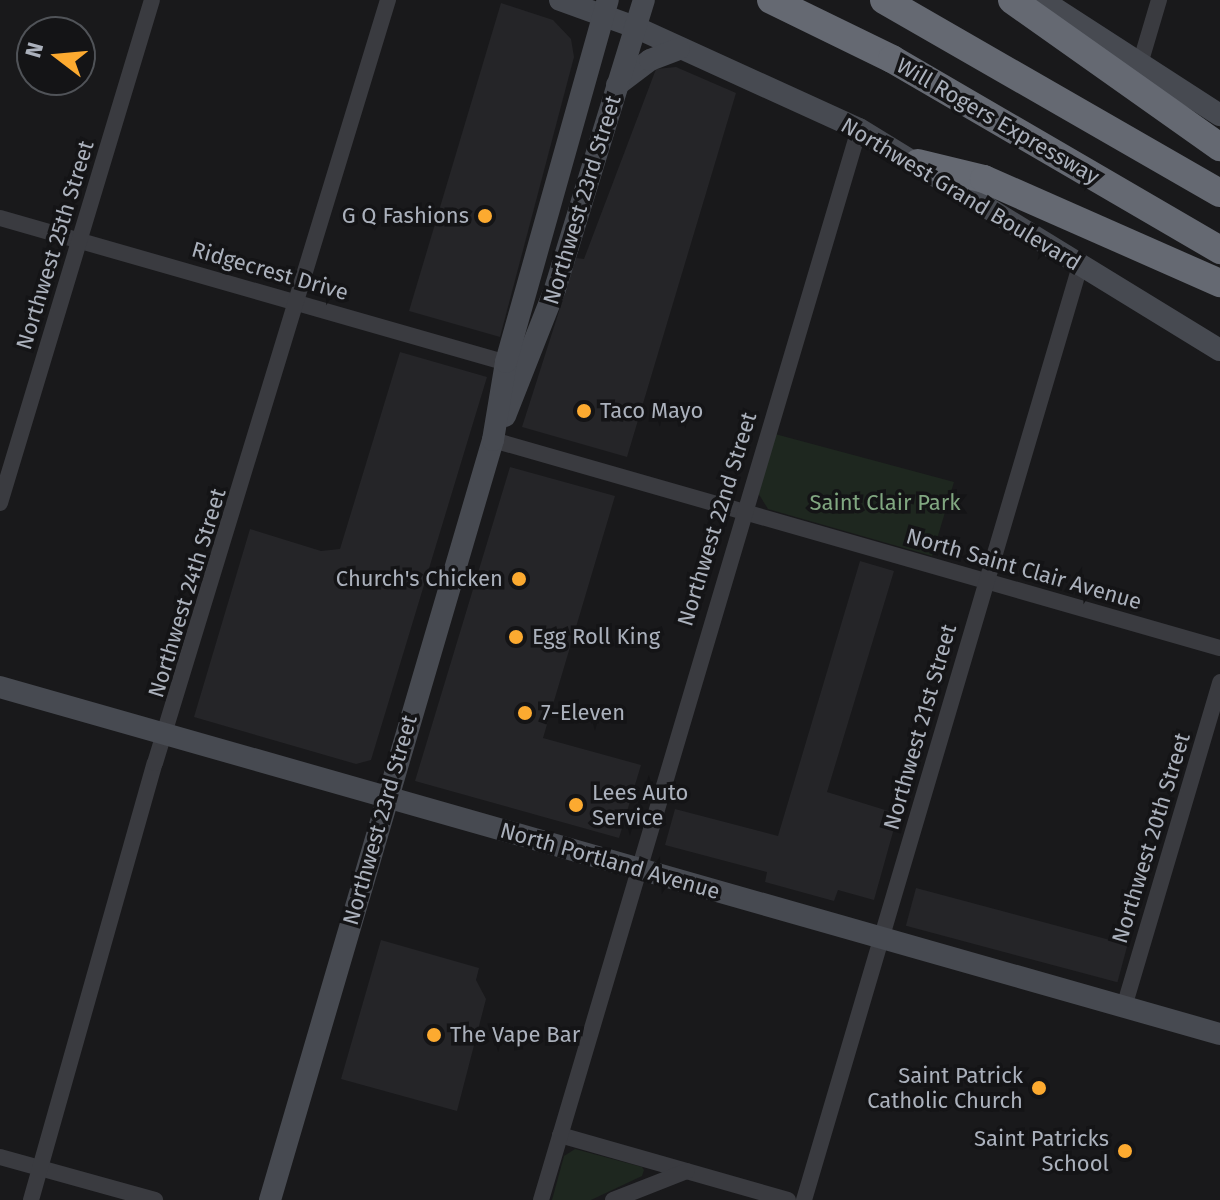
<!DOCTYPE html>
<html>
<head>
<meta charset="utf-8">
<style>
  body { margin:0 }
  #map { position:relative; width:1220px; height:1200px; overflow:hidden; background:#19191b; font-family:"Fira Sans",sans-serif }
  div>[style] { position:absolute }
  .built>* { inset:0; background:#252528; transform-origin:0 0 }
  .green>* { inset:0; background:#1e271f }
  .minor>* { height:16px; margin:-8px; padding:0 8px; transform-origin:8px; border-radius:8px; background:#3a3b40 }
  .secondary>* { height:22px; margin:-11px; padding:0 11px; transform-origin:11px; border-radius:11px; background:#474a51 }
  .motorway>* { height:28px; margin:-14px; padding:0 14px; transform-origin:14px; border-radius:14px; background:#656972 }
  .dots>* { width:22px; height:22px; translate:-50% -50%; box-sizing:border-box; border:4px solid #141416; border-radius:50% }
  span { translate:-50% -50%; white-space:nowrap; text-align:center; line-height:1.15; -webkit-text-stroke:7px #141416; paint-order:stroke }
  .street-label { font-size:22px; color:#abb1bc }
  .poi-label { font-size:22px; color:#abb1bc }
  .right { translate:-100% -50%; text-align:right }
  .left { translate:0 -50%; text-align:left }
  .park-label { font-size:22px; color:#81a781 }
  .north { position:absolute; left:16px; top:16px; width:80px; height:80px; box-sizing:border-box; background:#141416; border:2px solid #505358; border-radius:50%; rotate:286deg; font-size:22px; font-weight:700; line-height:32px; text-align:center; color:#abb1bc }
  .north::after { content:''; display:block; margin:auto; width:28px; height:36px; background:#fcaa30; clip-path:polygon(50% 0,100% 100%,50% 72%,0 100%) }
</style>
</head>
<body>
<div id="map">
  <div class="built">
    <i style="clip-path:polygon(501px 3px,553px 20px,571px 39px,574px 57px,500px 337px,409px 311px)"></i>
    <i style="clip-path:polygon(676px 67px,736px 93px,627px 457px,522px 427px,576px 258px,584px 259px,656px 69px)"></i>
    <i style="clip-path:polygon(400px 352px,487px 377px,371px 760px,356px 764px,194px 717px,250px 529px,321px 551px,340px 549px)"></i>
    <i style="clip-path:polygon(510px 467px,615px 496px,543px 738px,641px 765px,619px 838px,415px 781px)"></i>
    <i style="clip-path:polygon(860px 561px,894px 571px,827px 792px,898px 814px,874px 900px,838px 890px,834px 901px,765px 882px,767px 872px,665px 845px,675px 809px,778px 836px)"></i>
    <i style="left:916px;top:888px;width:219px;height:39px;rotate:15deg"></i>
    <i style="clip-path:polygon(381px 940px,479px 968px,476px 980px,486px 999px,457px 1111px,341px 1079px)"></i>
  </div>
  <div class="green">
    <i style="clip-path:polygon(775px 434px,954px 482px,932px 556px,768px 509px,758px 493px)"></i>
    <i style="clip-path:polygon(575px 1149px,642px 1167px,644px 1170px,642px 1176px,591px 1200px,552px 1200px,564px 1156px)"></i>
  </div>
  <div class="minor">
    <i style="left:1140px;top:64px;width:67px;rotate:-73.5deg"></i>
    <i style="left:0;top:218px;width:535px;rotate:15.96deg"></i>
    <i style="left:493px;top:440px;width:756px;rotate:15.97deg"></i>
    <i style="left:0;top:503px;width:525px;rotate:-73.19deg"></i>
    <i style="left:1124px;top:1007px;width:339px;rotate:-73.5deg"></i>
    <i style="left:560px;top:1135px;width:237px;rotate:15.9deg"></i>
    <i style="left:0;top:1157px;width:161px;rotate:15.5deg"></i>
    <i style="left:31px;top:1200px;width:454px;rotate:-74.2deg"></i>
    <i style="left:155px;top:763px;width:798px;rotate:-73.02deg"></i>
    <i style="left:541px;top:1200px;width:1117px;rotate:-73.46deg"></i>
    <i style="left:613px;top:1200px;width:79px;rotate:-21.4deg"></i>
    <i style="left:804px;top:1200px;width:974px;rotate:-73.54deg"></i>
  </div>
  <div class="secondary">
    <i style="left:560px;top:0;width:80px;rotate:19.8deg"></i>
    <i style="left:635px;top:27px;width:246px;rotate:24.5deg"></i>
    <i style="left:859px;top:129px;width:423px;rotate:31.5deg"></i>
    <i style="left:1042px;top:0;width:212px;rotate:32.9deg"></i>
    <i style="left:617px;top:85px;width:41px;rotate:-37.1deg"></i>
    <i style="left:650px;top:60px;width:31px;rotate:-21deg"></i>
    <i style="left:505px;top:416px;width:136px;rotate:-68.5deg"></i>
    <i style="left:555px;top:289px;width:302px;rotate:-72.9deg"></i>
    <i style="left:0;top:687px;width:1268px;rotate:15.88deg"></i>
    <i style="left:270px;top:1200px;width:792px;rotate:-73.65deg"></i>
    <i style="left:493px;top:440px;width:79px;rotate:-80.5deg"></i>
    <i style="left:506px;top:362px;width:376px;rotate:-74.3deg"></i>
  </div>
  <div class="motorway">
    <i style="left:771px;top:0;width:135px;rotate:26deg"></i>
    <i style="left:892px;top:59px;width:380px;rotate:30.2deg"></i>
    <i style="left:884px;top:0;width:387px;rotate:29.9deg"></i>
    <i style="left:1012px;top:0;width:255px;rotate:35.3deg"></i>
    <i style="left:918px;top:163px;width:68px;rotate:13.6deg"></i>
    <i style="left:984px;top:179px;width:258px;rotate:23.8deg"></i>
  </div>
  <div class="dots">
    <i style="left:485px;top:216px;background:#fcaa30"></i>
    <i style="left:584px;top:411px;background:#fcaa30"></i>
    <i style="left:519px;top:579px;background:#fcaa30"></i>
    <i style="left:516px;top:637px;background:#fcaa30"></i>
    <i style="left:525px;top:713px;background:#fcaa30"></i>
    <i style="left:576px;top:805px;background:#fcaa30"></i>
    <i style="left:434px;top:1035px;background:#fcaa30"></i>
    <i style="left:1039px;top:1088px;background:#fcaa30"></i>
    <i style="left:1125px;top:1151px;background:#fcaa30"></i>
  </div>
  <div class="street-label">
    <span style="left:998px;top:121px;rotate:30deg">Will Rogers Expressway</span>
    <span style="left:961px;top:194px;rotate:31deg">Northwest Grand Boulevard</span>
    <span style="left:582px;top:200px;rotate:-73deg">Northwest 23rd Street</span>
    <span style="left:55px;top:245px;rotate:-73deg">Northwest 25th Street</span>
    <span style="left:270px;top:271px;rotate:16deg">Ridgecrest Drive</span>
    <span style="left:717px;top:519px;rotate:-73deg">Northwest 22nd Street</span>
    <span style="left:1024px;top:569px;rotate:16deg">North Saint Clair Avenue</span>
    <span style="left:187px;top:593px;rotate:-73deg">Northwest 24th Street</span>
    <span style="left:920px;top:727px;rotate:-74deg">Northwest 21st Street</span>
    <span style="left:380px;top:820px;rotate:-74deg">Northwest 23rd Street</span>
    <span style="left:1151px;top:838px;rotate:-73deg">Northwest 20th Street</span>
    <span style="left:610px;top:861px;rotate:16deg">North Portland Avenue</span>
  </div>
  <div class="poi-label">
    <span class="right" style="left:469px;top:216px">G Q Fashions</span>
    <span class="left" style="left:600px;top:411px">Taco Mayo</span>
    <span class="right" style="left:503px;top:579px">Church's Chicken</span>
    <span class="left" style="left:532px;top:637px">Egg Roll King</span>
    <span class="left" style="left:541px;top:713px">7-Eleven</span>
    <span class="left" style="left:592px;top:805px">Lees Auto<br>Service</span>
    <span class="left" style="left:450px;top:1035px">The Vape Bar</span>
    <span class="right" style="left:1023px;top:1088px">Saint Patrick<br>Catholic Church</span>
    <span class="right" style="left:1109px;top:1151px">Saint Patricks<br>School</span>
  </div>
  <div class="park-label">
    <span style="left:885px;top:503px">Saint Clair Park</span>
  </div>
  <div class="north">N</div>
</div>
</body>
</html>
